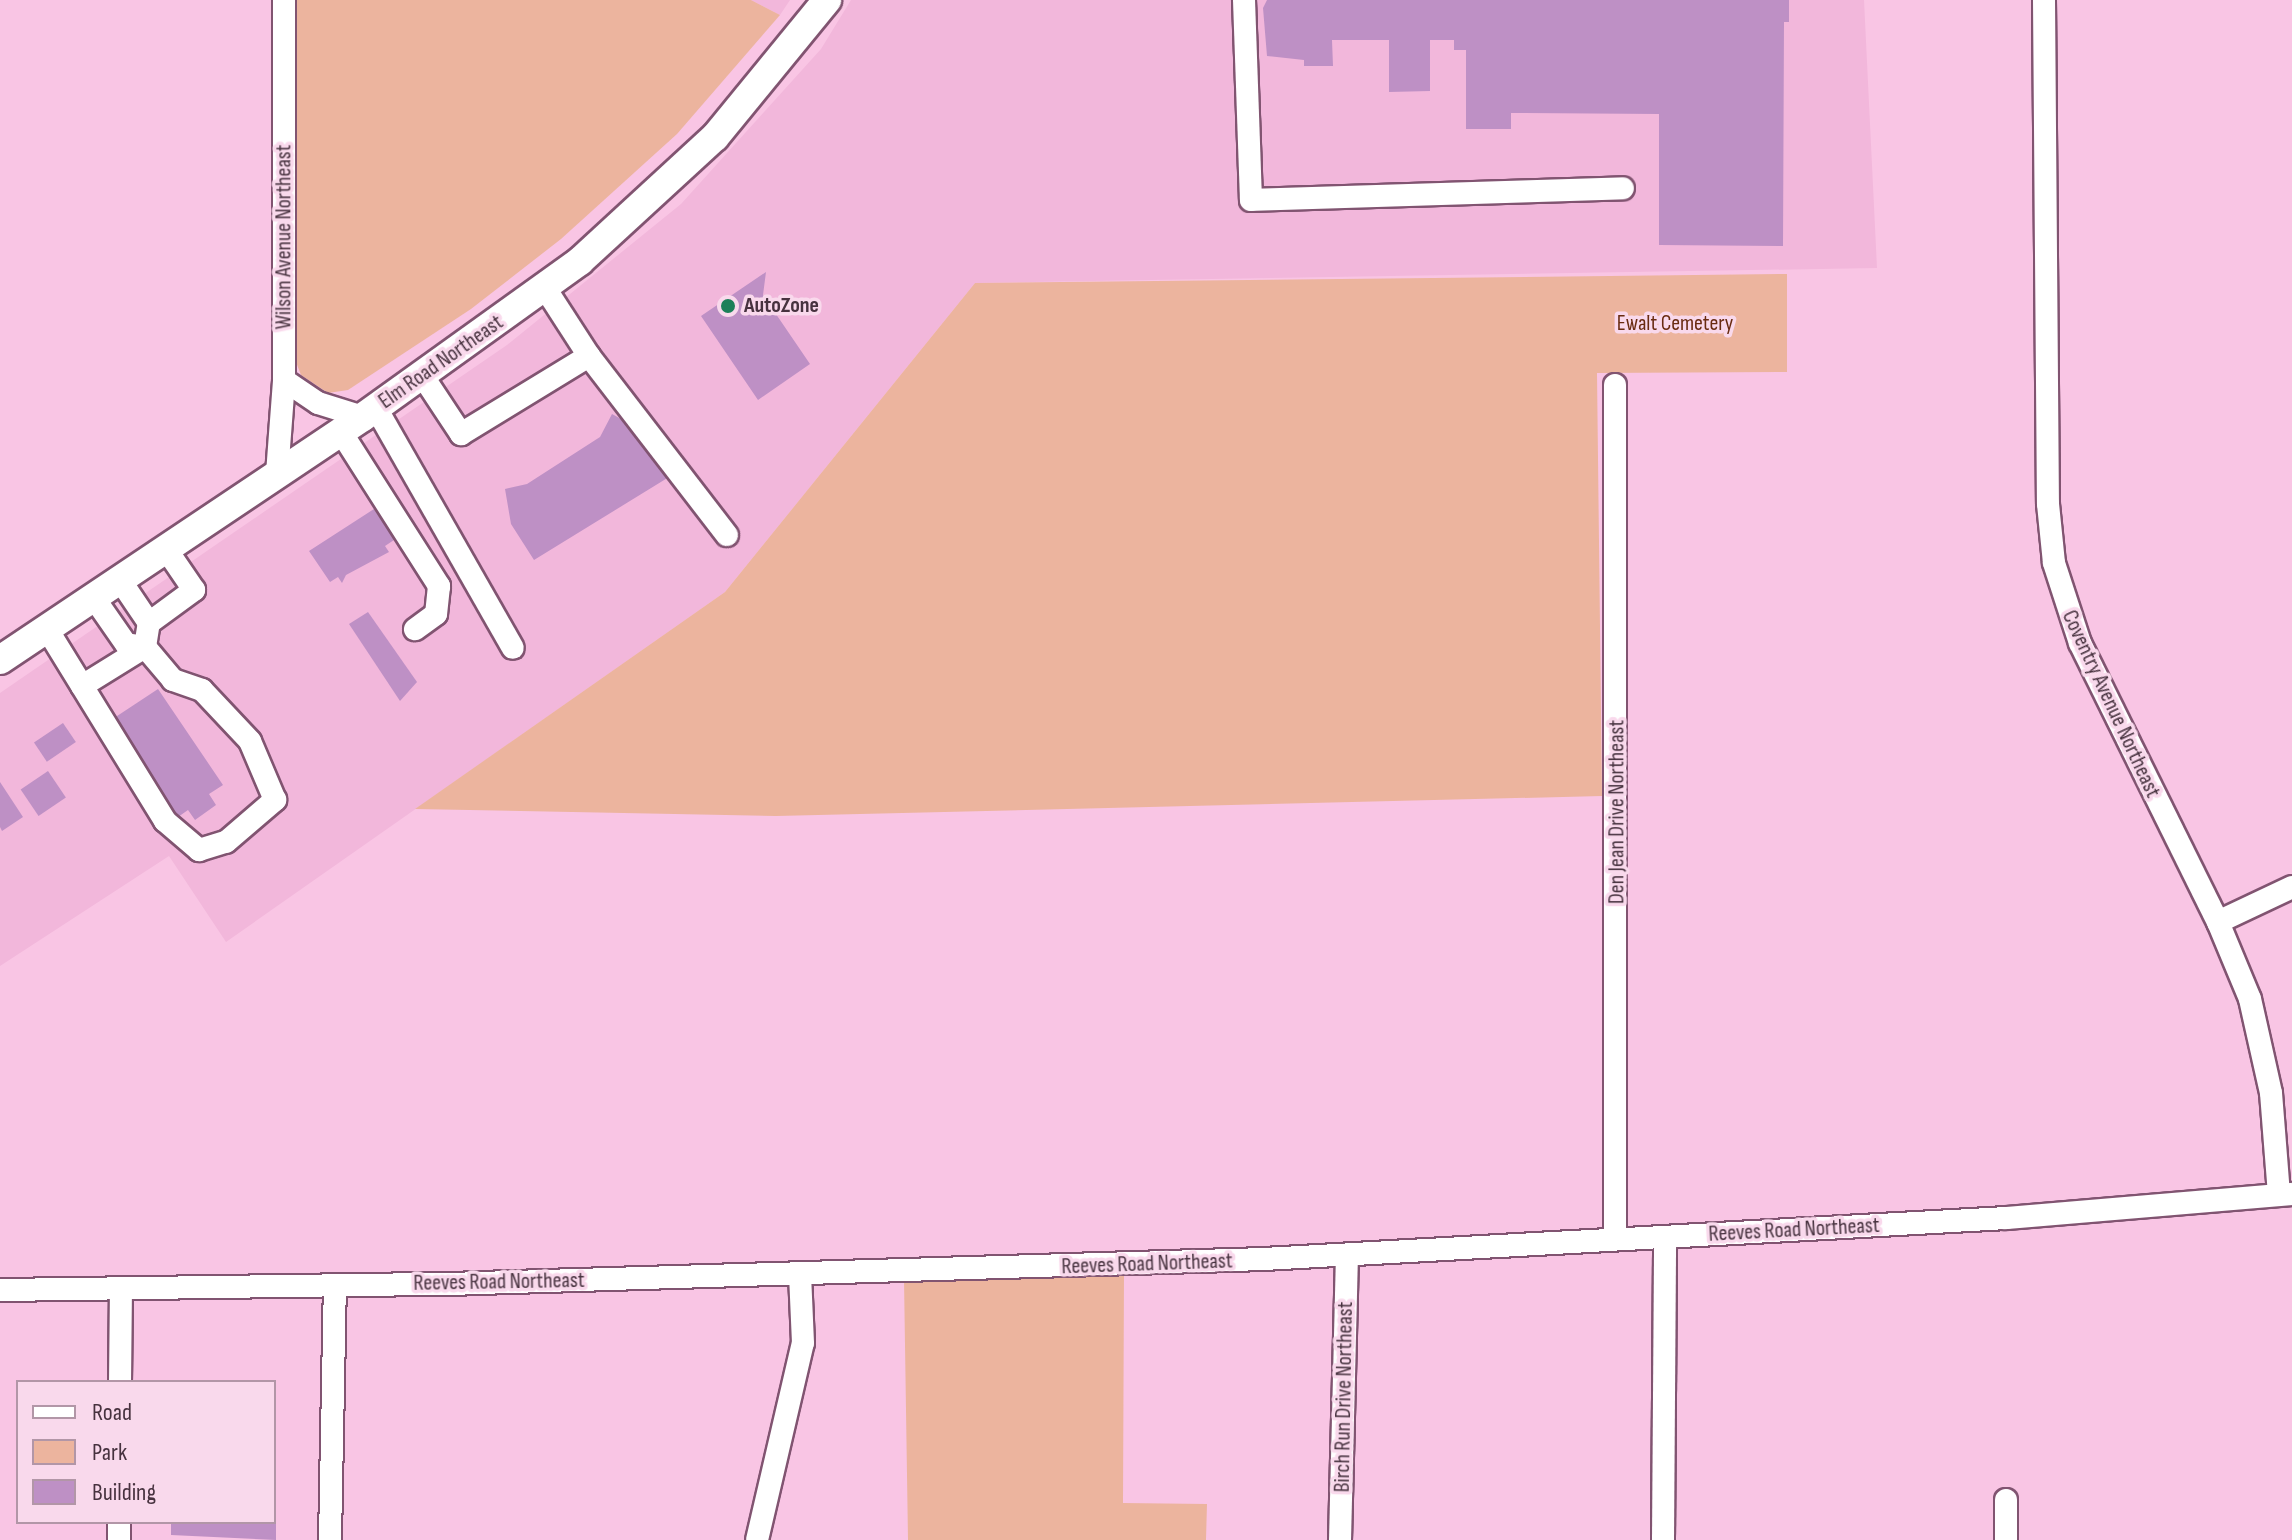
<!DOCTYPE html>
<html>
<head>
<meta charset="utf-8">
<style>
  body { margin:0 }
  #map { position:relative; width:2292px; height:1540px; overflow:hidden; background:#f9c5e4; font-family:"Sofia Sans Condensed",sans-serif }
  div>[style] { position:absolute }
  .built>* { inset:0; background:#f2b7db }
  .green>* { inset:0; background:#ecb49e }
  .building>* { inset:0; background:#be90c5; transform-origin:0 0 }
  .roads { filter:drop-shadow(2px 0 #815471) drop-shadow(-2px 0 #815471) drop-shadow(0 2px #815471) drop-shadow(0 -2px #815471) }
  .minor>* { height:22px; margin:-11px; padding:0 11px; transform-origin:11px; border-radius:11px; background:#fff }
  .major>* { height:28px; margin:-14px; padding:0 14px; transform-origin:14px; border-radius:14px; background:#fff }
  .dots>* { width:22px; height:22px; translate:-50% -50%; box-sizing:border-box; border:4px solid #f9d9ec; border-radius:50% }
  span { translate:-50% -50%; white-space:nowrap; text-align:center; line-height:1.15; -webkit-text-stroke:7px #f9d9ec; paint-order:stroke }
  .street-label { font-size:22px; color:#47323f }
  .poi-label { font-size:22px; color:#47323f; font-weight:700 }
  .left { translate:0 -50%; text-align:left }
  .park-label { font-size:22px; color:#692b11 }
  .legend { position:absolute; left:16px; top:1380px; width:260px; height:144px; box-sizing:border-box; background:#f9d9ec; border:2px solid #b296a7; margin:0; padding:10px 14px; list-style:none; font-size:24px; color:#47323f }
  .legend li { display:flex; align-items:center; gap:16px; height:40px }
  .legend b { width:40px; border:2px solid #b296a7 }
</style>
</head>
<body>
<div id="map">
  <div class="built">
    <i style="clip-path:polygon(751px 0,790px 0,780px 15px)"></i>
    <i style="clip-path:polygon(851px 0,1864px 0,1877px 268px,975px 283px,725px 592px,226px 942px,169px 856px,0 966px,0 693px,507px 345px,681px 204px,821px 49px)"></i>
  </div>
  <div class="green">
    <i style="clip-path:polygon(295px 0,751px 0,780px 15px,677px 134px,561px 239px,471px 309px,348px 390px,328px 393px,301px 375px,294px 357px)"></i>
    <i style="clip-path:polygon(1787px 274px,1787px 372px,1597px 373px,1602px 796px,776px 816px,415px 809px,725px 592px,975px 283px)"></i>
    <i style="clip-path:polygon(1124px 1273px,1123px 1503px,1207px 1504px,1206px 1540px,908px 1540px,904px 1280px)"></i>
  </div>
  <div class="building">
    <i style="clip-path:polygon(1267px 0,1789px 0,1789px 22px,1784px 22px,1783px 246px,1659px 245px,1659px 114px,1511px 113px,1511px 129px,1466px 129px,1466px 50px,1454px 50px,1454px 40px,1430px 40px,1430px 91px,1389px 92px,1389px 40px,1332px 40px,1333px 66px,1304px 66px,1304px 60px,1267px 56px,1263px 8px)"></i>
    <i style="clip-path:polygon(766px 272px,763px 295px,810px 364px,758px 400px,701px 316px)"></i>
    <i style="clip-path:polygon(612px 414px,641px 430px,669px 477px,534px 560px,511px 524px,505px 489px,527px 484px,600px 437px)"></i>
    <i style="clip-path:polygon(374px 509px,397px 538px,385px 546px,389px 552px,346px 575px,342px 583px,338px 577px,330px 582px,309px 551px)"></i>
    <i style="clip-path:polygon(368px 612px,417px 682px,400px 701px,349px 624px)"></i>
    <i style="clip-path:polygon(158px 689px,223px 785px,209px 794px,216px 805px,195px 820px,188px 810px,178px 817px,173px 809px,169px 812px,108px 722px)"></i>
    <i style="left:63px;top:723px;width:23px;height:35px;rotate:56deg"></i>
    <i style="left:48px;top:771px;width:32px;height:33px;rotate:56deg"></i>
    <i style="clip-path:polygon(0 782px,23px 817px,2px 831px,0 827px)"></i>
    <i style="clip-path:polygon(171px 1522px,276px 1522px,276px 1540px,171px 1535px)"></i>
  </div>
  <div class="roads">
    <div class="minor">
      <i style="left:1244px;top:0;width:200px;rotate:88deg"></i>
      <i style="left:1251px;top:200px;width:372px;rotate:-1.8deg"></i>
      <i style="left:2044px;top:0;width:504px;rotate:89.55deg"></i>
      <i style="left:2048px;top:504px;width:59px;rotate:84.2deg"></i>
      <i style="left:2054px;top:563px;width:84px;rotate:72deg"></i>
      <i style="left:2080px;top:643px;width:311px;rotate:63.7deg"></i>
      <i style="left:2218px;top:922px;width:83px;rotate:67.4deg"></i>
      <i style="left:2250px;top:999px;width:96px;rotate:77.4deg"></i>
      <i style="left:2271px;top:1093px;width:102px;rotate:85.5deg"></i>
      <i style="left:545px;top:288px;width:81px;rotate:57.1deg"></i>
      <i style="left:589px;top:356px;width:226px;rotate:52.4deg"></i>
      <i style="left:422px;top:375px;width:71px;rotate:56.5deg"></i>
      <i style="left:461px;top:434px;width:150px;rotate:-31.4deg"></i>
      <i style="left:284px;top:380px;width:41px;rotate:34.1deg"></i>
      <i style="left:318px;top:403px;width:47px;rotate:17.3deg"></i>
      <i style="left:1615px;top:385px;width:854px;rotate:90deg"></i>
      <i style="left:376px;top:408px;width:276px;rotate:60.3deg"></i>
      <i style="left:341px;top:432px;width:183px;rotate:57.5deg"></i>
      <i style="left:439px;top:586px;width:28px;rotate:96deg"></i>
      <i style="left:436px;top:614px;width:26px;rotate:144deg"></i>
      <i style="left:277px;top:474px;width:94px;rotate:-85.7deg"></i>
      <i style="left:284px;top:380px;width:380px;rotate:-90deg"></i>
      <i style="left:120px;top:580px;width:52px;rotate:56deg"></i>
      <i style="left:47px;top:629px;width:225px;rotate:58.4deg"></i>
      <i style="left:165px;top:821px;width:45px;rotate:40.5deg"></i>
      <i style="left:199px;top:850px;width:28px;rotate:-17deg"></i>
      <i style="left:226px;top:842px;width:65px;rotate:-40.6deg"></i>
      <i style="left:275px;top:800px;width:64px;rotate:-113deg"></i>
      <i style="left:250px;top:741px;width:70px;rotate:-133.3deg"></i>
      <i style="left:202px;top:690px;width:31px;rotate:-161deg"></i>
      <i style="left:173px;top:680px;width:43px;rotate:-130.3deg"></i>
      <i style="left:145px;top:647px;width:19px;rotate:-171deg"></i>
      <i style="left:126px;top:644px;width:56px;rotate:-124.8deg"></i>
      <i style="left:82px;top:686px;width:74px;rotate:-31.8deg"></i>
      <i style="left:145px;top:647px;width:24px;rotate:-81deg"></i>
      <i style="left:149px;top:623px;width:56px;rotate:-36.3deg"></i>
      <i style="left:194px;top:590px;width:50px;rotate:-124.3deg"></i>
      <i style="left:2218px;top:922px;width:82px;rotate:-25.3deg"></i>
      <i style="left:0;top:1290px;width:479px;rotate:-0.8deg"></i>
      <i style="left:479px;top:1283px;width:785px;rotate:-1.75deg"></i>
      <i style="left:1264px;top:1259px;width:743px;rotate:-3.16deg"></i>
      <i style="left:2006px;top:1218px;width:287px;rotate:-4.8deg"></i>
      <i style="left:120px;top:1382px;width:94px;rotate:-89.4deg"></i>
      <i style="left:2006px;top:1500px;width:40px;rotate:90deg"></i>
      <i style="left:119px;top:1540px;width:18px;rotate:-90deg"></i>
      <i style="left:330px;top:1540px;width:255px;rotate:-88.9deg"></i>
      <i style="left:757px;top:1540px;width:202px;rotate:-76.9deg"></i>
      <i style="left:803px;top:1343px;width:69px;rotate:-92.5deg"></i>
      <i style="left:1340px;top:1540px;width:285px;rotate:-88.6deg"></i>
      <i style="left:1663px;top:1540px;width:302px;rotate:-89.6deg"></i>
    </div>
    <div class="major">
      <i style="left:0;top:660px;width:437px;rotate:-33.8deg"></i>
      <i style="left:363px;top:417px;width:267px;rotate:-35.7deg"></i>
      <i style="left:580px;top:261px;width:183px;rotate:-42.6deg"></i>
      <i style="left:715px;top:137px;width:177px;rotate:-50.7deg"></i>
    </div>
  </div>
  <div class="dots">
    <i style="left:728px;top:306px;background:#1d8059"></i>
  </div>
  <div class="street-label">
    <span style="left:284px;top:237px;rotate:-90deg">Wilson Avenue Northeast</span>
    <span style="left:441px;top:362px;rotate:-35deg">Elm Road Northeast</span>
    <span style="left:2111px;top:704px;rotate:65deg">Coventry Avenue Northeast</span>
    <span style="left:1617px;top:812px;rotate:-90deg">Den Jean Drive Northeast</span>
    <span style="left:1794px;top:1230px;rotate:-3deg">Reeves Road Northeast</span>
    <span style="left:1147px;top:1264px;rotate:-2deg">Reeves Road Northeast</span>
    <span style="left:499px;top:1282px;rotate:-1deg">Reeves Road Northeast</span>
    <span style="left:1344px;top:1397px;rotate:-89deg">Birch Run Drive Northeast</span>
  </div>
  <div class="poi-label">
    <span class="left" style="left:744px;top:306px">AutoZone</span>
  </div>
  <div class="park-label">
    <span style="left:1675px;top:324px">Ewalt Cemetery</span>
  </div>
  <ul class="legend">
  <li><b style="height:10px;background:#fff"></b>Road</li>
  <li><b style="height:22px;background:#ecb49e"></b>Park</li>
  <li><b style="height:22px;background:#be90c5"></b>Building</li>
  </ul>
</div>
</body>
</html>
